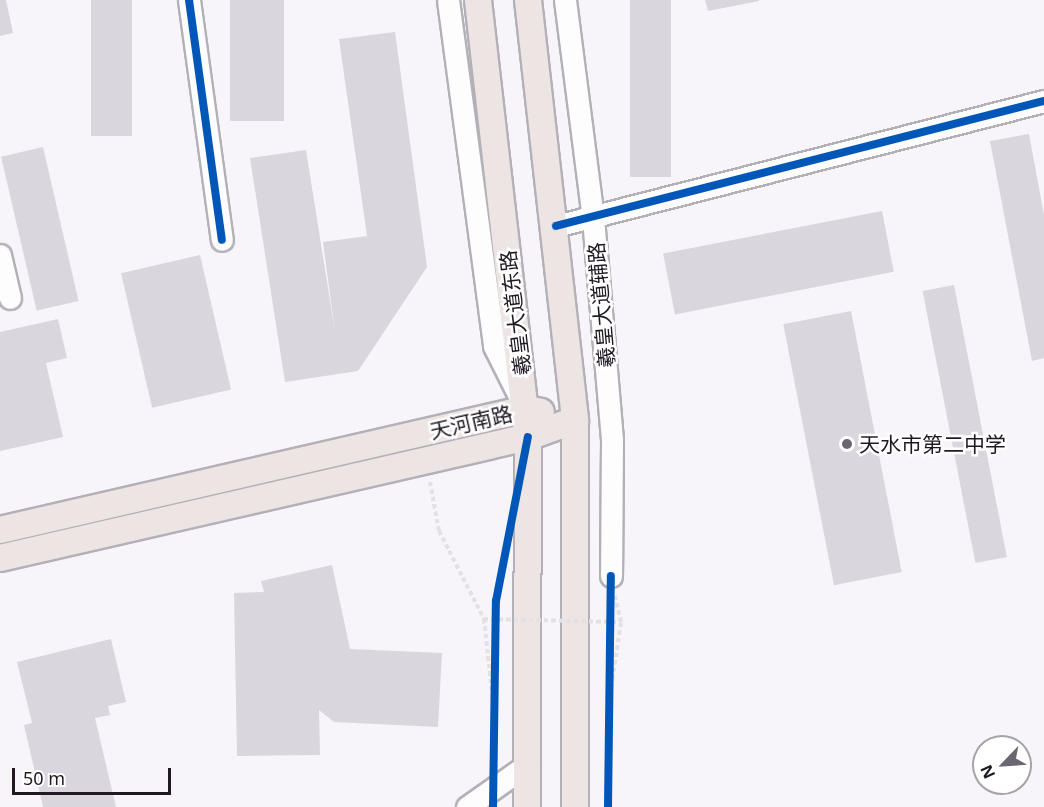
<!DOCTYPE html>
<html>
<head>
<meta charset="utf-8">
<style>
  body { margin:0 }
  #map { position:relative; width:1044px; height:807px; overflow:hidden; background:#f7f4fa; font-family:"Noto Sans","Noto Sans SC",sans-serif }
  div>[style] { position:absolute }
  .building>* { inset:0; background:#dad6de; transform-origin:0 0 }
  .path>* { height:4px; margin-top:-2px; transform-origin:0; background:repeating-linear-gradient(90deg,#e3e1e3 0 4.5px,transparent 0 7.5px) }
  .roads { filter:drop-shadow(2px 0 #b4b0b8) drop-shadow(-2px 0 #b4b0b8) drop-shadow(0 2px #b4b0b8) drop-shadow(0 -2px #b4b0b8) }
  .minor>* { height:21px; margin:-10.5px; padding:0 10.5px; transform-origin:10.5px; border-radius:10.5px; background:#fefdfe }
  .major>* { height:26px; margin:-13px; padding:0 13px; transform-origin:13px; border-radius:13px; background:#ede4e4 }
  .path-bridge>* { height:4px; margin-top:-2px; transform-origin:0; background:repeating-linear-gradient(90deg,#e3e1e3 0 4.5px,transparent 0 7.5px) }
  .cycleway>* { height:8px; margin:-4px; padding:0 4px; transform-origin:4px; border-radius:4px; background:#0057b8 }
  .dots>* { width:16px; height:16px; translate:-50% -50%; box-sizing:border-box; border:3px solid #fff; border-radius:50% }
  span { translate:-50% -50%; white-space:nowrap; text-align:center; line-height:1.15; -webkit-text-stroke:5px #fff; paint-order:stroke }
  .street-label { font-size:21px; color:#201924 }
  .poi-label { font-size:21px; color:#201924 }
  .left { translate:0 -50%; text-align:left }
  .north { position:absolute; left:972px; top:735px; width:60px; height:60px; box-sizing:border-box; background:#fff; border:2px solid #a6a3a7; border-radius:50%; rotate:245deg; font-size:16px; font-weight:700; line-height:24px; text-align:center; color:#201924 }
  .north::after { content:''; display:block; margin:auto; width:21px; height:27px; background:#6b666f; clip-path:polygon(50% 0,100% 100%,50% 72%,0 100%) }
  .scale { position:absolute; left:12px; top:768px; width:159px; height:27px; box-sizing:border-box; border:3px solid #201924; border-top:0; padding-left:8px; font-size:18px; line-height:21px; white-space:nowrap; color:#201924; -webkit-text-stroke:4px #fff; paint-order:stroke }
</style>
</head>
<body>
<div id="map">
  <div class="building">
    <i style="clip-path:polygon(0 0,6px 0,13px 33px,0 36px)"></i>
    <i style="left:91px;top:0;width:41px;height:136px"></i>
    <i style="left:230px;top:0;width:54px;height:121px"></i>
    <i style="left:630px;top:0;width:41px;height:177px"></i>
    <i style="clip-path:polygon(705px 0,759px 0,759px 1px,708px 11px)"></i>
    <i style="clip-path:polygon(395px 32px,427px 267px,358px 371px,285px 382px,250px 158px,306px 150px,335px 332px,323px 242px,367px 236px,339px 39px)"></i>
    <i style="clip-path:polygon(1029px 134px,1044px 215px,1044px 358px,1032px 361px,990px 141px)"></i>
    <i style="left:43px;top:147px;width:158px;height:43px;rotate:77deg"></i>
    <i style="left:882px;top:211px;width:62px;height:223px;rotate:79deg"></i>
    <i style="left:200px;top:255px;width:138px;height:81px;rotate:77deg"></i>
    <i style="left:954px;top:285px;width:277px;height:32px;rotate:79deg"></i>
    <i style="left:851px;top:311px;width:266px;height:69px;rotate:79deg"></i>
    <i style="clip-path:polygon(58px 319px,67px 358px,46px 363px,63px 437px,0 451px,0 332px)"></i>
    <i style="clip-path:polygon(332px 565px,350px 649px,442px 653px,438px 727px,334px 722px,319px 710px,320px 755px,237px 756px,234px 593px,264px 592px,261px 581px)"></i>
    <i style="clip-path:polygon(111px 639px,126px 702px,108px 706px,110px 715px,95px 718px,116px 807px,43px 807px,24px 725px,32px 723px,17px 662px)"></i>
  </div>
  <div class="path">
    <i style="left:430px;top:482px;width:50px;rotate:79.6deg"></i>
    <i style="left:439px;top:531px;width:99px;rotate:62.9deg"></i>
    <i style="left:484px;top:619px;width:103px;rotate:83.8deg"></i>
    <i style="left:608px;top:709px;width:88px;rotate:-81.5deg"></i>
    <i style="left:621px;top:622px;width:28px;rotate:-103deg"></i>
  </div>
  <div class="roads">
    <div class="minor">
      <i style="left:189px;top:0;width:242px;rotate:82.2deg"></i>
      <i style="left:448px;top:0;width:349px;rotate:82.4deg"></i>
      <i style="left:494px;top:346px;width:58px;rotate:63.4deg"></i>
      <i style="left:565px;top:0;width:220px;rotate:82.7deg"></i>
      <i style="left:593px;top:218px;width:223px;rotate:85.1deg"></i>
      <i style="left:612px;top:440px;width:136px;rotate:90.4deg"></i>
      <i style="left:556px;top:226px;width:504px;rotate:-14.37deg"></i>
      <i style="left:0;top:255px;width:44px;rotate:76.9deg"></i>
      <i style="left:467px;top:807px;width:75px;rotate:-35.2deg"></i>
    </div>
    <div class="major">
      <i style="left:478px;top:0;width:440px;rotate:83.5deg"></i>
      <i style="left:528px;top:437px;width:370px;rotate:90.2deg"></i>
      <i style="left:528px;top:0;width:423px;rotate:83.6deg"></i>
      <i style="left:575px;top:420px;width:387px;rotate:90deg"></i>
      <i style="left:0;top:530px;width:540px;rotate:-12.95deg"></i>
      <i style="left:526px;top:409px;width:15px;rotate:11deg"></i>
      <i style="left:0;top:558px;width:542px;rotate:-12.91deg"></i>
      <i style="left:528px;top:437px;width:50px;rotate:-19.9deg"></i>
    </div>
  </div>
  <div class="path-bridge">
    <i style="left:484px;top:619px;width:137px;rotate:1.3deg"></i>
  </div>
  <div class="cycleway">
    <i style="left:189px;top:0;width:242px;rotate:82.2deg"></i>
    <i style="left:556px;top:226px;width:504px;rotate:-14.37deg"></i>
    <i style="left:493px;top:807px;width:206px;rotate:-89.2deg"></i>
    <i style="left:496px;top:601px;width:167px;rotate:-79deg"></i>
    <i style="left:608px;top:807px;width:231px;rotate:-89.3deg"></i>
  </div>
  <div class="dots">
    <i style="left:847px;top:444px;background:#6b666f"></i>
  </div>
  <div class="street-label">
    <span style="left:601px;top:305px;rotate:-95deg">羲皇大道辅路</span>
    <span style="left:515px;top:313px;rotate:-97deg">羲皇大道东路</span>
    <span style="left:471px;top:422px;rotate:-13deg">天河南路</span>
  </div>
  <div class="poi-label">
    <span class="left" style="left:859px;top:444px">天水市第二中学</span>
  </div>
  <div class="north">N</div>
  <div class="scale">50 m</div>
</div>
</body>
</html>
